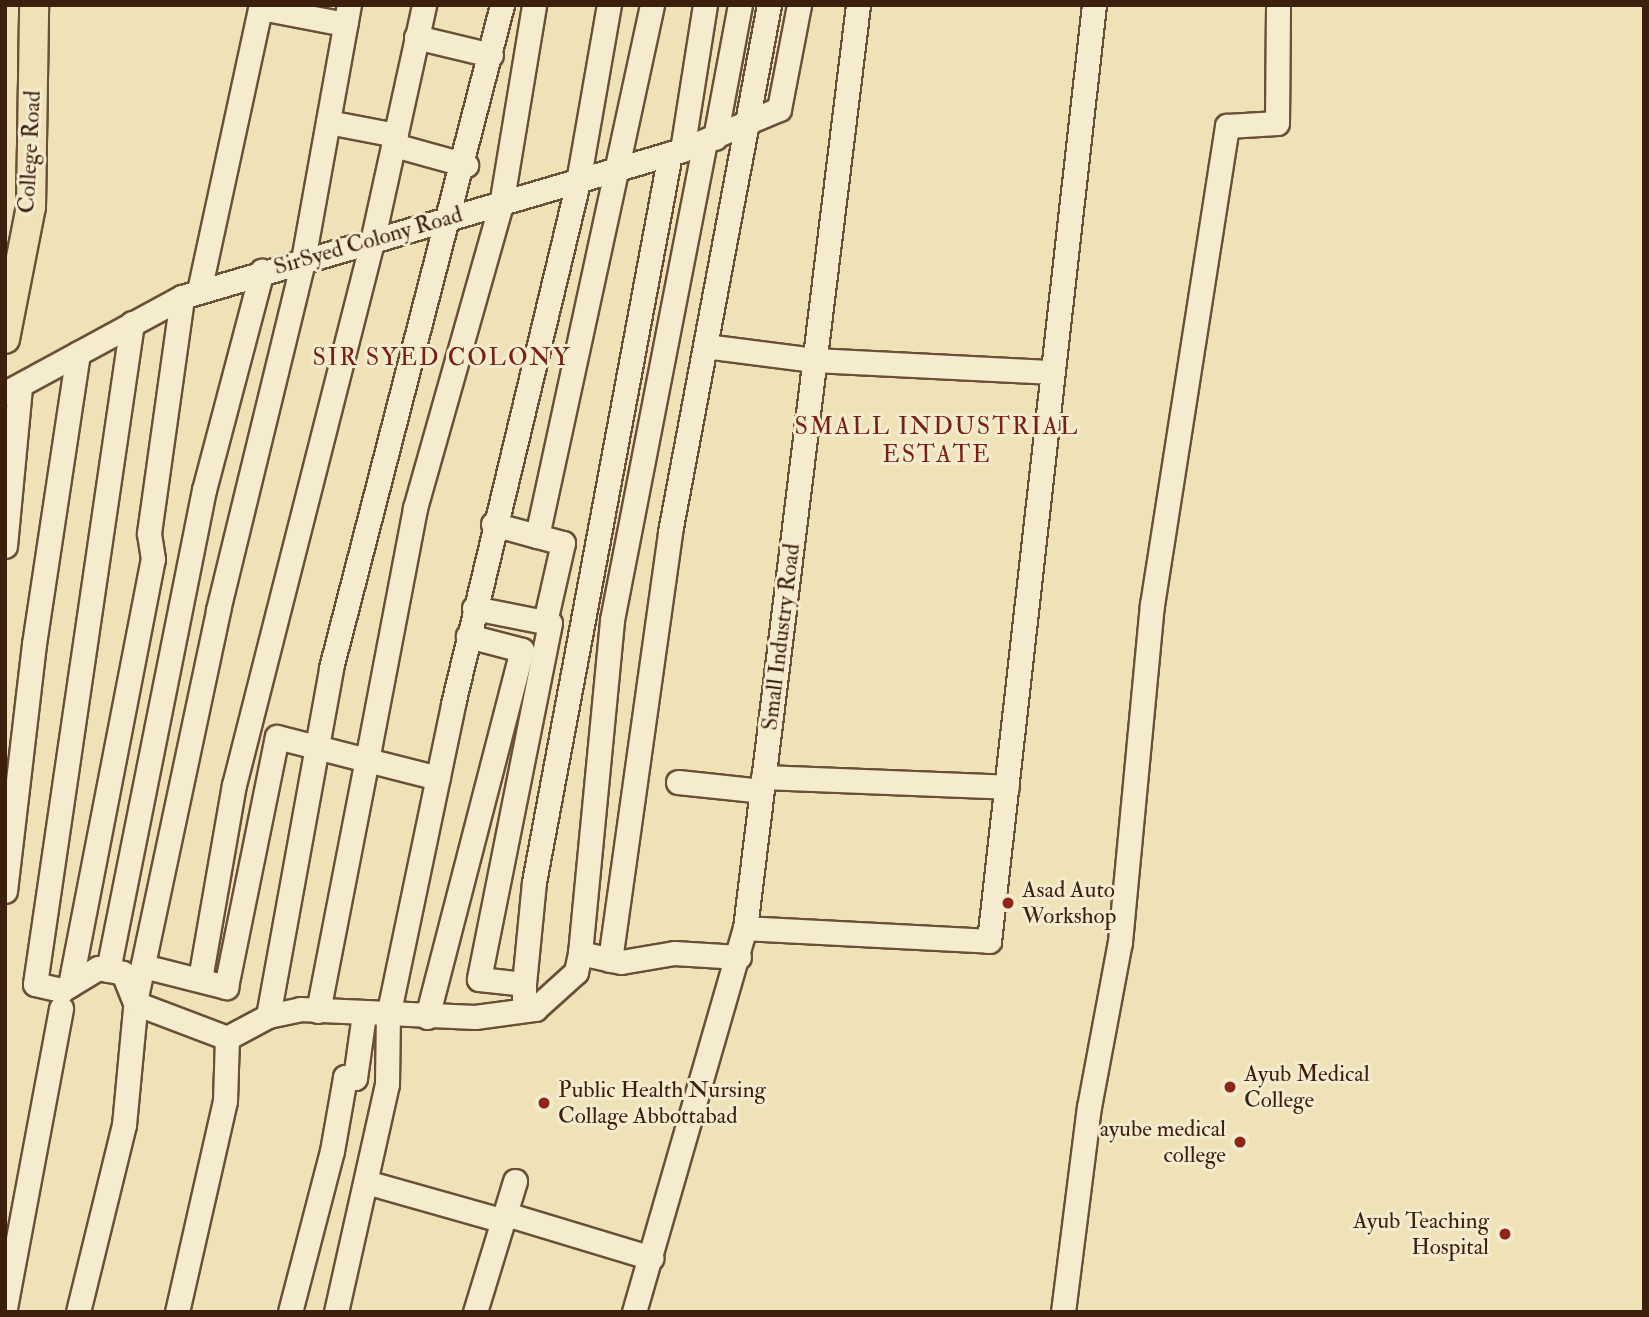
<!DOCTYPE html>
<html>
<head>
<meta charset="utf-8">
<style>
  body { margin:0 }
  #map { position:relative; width:1649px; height:1317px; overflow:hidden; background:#efe2b7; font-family:"IM FELL Double Pica",serif }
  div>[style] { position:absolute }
  .roads { filter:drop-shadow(2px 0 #695037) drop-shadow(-2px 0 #695037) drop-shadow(0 2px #695037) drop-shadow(0 -2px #695037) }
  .minor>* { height:23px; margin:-11.5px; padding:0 11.5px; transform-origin:11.5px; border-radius:11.5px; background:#f5ecd0 }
  .major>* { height:28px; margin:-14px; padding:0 14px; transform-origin:14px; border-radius:14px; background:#efe2b7 }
  .dots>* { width:19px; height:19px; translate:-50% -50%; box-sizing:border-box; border:4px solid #f5ecd0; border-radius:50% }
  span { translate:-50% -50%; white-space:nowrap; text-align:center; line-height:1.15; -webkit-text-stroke:6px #f5ecd0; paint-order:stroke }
  .street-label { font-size:23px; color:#3c1f0c }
  .poi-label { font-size:23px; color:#3c1f0c }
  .left { translate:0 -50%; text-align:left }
  .right { translate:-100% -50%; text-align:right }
  .neighbourhood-label { font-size:24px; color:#7a1f14; letter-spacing:2px }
  .frame { position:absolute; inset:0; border:7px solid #3c1f0c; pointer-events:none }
</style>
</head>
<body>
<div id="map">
  <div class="roads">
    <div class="minor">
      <i style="left:261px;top:8px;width:86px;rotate:10.8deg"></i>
      <i style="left:416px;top:37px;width:77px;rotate:13.5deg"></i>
      <i style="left:328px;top:122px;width:69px;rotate:10.8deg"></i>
      <i style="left:715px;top:138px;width:135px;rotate:-79.4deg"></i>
      <i style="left:394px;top:145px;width:75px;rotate:15.5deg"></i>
      <i style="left:682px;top:150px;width:147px;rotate:-81deg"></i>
      <i style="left:199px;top:291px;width:293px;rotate:-77.8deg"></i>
      <i style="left:132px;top:323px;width:668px;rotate:98.35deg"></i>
      <i style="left:35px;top:984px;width:28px;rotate:13deg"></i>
      <i style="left:62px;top:990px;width:42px;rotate:-31.4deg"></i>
      <i style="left:98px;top:968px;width:25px;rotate:11deg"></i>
      <i style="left:123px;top:973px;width:32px;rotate:68deg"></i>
      <i style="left:135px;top:1003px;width:98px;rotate:20.8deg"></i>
      <i style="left:227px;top:1038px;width:47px;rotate:-28.2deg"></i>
      <i style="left:268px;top:1016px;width:33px;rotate:-12deg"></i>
      <i style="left:300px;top:1009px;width:175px;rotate:2.6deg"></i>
      <i style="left:475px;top:1017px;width:61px;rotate:-7.6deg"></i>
      <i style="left:535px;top:1009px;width:55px;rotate:-42.1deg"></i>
      <i style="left:576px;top:972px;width:19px;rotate:-78deg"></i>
      <i style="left:580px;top:953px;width:42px;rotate:12.4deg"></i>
      <i style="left:621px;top:962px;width:54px;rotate:-9.6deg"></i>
      <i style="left:674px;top:953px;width:65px;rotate:3.5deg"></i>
      <i style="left:705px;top:346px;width:110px;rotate:7.3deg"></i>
      <i style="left:814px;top:360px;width:235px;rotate:2.9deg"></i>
      <i style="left:5px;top:393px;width:201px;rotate:-28.5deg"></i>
      <i style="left:182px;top:297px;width:521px;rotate:-16.38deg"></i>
      <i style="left:682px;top:150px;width:105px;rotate:-22.9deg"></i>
      <i style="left:779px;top:109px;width:106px;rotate:-79.1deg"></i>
      <i style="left:493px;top:524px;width:46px;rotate:15.3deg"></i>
      <i style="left:5px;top:546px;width:160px;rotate:-84.6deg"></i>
      <i style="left:474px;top:608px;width:77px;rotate:11.2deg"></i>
      <i style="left:550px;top:623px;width:363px;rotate:101.3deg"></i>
      <i style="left:479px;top:979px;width:45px;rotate:6.3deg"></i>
      <i style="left:524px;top:984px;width:15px;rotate:90deg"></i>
      <i style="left:545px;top:622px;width:81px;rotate:-77.2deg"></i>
      <i style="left:563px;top:543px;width:27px;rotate:-165deg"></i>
      <i style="left:537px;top:536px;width:543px;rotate:-77.78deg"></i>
      <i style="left:763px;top:777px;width:244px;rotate:2.3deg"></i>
      <i style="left:678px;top:782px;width:84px;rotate:6.1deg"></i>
      <i style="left:5px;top:891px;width:249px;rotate:-83.3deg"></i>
      <i style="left:34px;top:644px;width:294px;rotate:-81.4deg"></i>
      <i style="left:745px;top:928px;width:244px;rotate:3deg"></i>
      <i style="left:989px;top:941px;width:942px;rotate:-83.6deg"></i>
      <i style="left:580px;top:953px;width:335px;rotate:-84.5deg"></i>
      <i style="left:612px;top:620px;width:486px;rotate:-79deg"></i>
      <i style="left:610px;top:960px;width:432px;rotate:-82deg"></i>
      <i style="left:670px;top:532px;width:536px;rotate:-79.36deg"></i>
      <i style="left:143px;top:966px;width:86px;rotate:14.2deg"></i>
      <i style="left:226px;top:987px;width:255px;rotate:-78.5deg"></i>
      <i style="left:277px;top:737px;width:93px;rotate:14.3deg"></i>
      <i style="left:367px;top:760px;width:257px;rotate:-79.2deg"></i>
      <i style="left:415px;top:508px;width:315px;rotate:-74.2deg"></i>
      <i style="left:501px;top:205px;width:203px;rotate:-80.6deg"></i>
      <i style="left:108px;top:970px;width:490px;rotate:-78.7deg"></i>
      <i style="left:204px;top:490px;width:227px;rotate:-75.2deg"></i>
      <i style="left:200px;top:979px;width:197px;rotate:-80.1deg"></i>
      <i style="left:234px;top:785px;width:560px;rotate:-75.74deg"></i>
      <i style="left:372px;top:242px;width:243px;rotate:-77.6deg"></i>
      <i style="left:524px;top:984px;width:102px;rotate:-84.4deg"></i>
      <i style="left:534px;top:882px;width:741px;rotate:-79.42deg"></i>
      <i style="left:70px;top:985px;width:434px;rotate:-79deg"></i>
      <i style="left:153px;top:559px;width:26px;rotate:-99deg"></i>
      <i style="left:149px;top:533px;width:238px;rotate:-82deg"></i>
      <i style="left:318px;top:1011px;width:256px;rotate:-79deg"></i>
      <i style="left:367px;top:760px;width:73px;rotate:14.2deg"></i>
      <i style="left:268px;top:1016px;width:354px;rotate:-79.7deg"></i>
      <i style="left:331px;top:668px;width:685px;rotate:-75.54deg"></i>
      <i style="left:427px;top:1017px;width:379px;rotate:-75.5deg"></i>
      <i style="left:522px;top:650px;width:56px;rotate:-165.5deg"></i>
      <i style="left:366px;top:1182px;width:143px;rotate:15.8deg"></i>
      <i style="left:506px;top:1214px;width:152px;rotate:16.8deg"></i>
      <i style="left:5px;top:1308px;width:305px;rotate:-79.4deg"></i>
      <i style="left:78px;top:1312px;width:193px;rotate:-76.2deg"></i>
      <i style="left:124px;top:1125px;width:129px;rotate:-84.6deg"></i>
      <i style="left:136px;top:997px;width:396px;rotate:-78deg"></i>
      <i style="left:218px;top:610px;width:360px;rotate:-76.3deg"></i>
      <i style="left:303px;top:260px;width:259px;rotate:-79.8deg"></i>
      <i style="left:177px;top:1312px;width:216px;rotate:-77.2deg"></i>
      <i style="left:225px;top:1101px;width:63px;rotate:-88.2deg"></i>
      <i style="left:290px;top:1312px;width:166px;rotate:-75.4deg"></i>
      <i style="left:332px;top:1151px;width:75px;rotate:-80deg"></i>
      <i style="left:345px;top:1077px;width:10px;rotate:6deg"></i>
      <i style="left:355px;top:1078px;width:65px;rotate:-82deg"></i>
      <i style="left:336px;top:1312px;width:234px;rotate:-77.4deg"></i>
      <i style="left:387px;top:1084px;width:68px;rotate:-89.2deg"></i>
      <i style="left:388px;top:1016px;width:319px;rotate:-78.2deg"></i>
      <i style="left:453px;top:704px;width:537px;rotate:-76.53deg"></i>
      <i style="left:578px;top:182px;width:180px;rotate:-80.1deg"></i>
      <i style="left:475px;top:1312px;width:137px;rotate:-73deg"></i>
      <i style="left:634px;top:1312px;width:400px;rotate:-73.9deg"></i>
      <i style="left:745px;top:928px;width:930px;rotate:-83.02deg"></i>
      <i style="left:1063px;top:1312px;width:207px;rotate:-82.8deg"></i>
      <i style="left:1089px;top:1107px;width:168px;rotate:-79.4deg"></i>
      <i style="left:1120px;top:942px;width:339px;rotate:-84.6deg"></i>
      <i style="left:1152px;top:605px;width:485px;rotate:-81.1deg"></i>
      <i style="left:1227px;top:126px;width:50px;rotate:-3.4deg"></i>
      <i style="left:1277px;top:123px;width:118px;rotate:-89.5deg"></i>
    </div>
    <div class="major">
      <i style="left:5px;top:339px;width:135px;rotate:-78.9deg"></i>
      <i style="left:31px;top:207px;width:202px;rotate:-89.1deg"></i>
    </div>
  </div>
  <div class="dots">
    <i style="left:1008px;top:903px;background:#8f2418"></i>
    <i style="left:1230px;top:1087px;background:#8f2418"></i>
    <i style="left:544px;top:1103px;background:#8f2418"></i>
    <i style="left:1240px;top:1142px;background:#8f2418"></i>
    <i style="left:1505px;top:1234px;background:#8f2418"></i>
  </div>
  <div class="street-label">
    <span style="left:30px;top:152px;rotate:-87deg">College Road</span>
    <span style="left:368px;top:241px;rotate:-16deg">SirSyed Colony Road</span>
    <span style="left:781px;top:637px;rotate:-83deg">Small Industry Road</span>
  </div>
  <div class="poi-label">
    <span class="left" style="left:1022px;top:903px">Asad Auto<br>Workshop</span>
    <span class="left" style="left:1244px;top:1087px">Ayub Medical<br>College</span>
    <span class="left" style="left:558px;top:1103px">Public Health Nursing<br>Collage Abbottabad</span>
    <span class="right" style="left:1226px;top:1142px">ayube medical<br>college</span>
    <span class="right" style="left:1489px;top:1234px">Ayub Teaching<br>Hospital</span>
  </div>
  <div class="neighbourhood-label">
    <span style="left:442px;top:358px">SIR SYED COLONY</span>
    <span style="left:937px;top:441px">SMALL INDUSTRIAL<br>ESTATE</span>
  </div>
  <div class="frame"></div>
</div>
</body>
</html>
